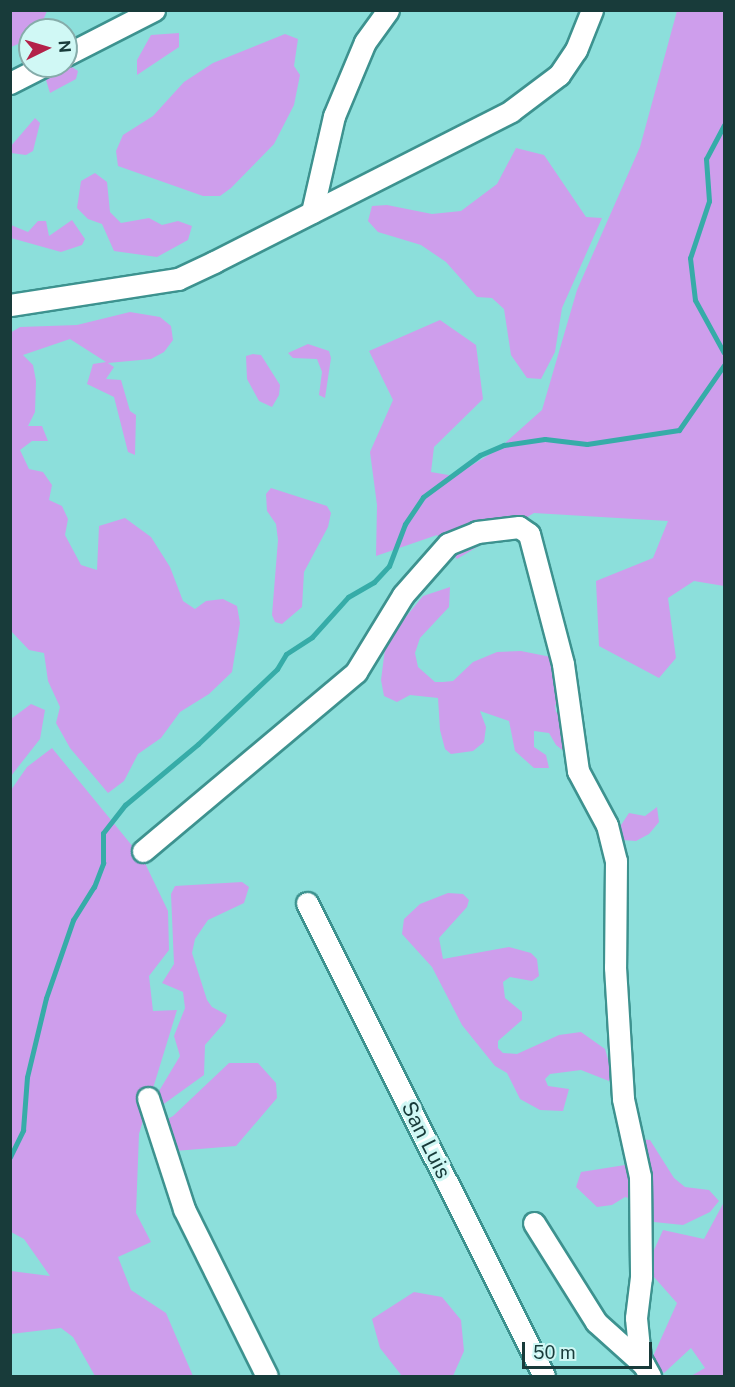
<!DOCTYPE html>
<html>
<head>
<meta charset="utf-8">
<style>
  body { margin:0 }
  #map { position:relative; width:735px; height:1387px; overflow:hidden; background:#8cdfdb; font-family:"Public Sans",sans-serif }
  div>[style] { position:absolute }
  .green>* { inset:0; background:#ce9eec }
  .stream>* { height:5px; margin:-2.5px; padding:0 2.5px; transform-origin:2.5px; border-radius:2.5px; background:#36aca8 }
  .roads { filter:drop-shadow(2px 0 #3d928f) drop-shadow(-2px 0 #3d928f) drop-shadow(0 2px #3d928f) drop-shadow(0 -2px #3d928f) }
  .minor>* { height:21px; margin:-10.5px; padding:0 10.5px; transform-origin:10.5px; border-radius:10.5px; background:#fff }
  span { translate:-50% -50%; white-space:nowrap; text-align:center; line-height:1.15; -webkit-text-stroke:6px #d0f8f5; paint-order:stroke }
  .street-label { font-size:21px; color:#183b3a }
  .frame { position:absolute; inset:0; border:12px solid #183b3a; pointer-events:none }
  .north { position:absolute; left:18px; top:18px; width:60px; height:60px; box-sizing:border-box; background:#d0f8f5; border:2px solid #86acaa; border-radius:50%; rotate:85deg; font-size:16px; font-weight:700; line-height:24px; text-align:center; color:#183b3a }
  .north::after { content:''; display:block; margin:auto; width:21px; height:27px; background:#b32149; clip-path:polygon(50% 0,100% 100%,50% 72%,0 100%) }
  .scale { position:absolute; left:522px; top:1342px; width:130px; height:27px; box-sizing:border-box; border:3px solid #183b3a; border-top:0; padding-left:8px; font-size:18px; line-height:21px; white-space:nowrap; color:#183b3a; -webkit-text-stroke:4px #d0f8f5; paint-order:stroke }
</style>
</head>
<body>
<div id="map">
  <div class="green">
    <i style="clip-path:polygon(11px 10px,47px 11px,39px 30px,30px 30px,30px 39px,11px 47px)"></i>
    <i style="clip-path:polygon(677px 11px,724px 11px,724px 586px,694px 581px,668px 598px,676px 658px,659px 678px,599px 646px,596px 581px,653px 558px,668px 521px,534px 513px,457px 559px,437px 535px,376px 556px,377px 505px,370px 452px,393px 400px,369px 351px,440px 320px,476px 345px,483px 399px,434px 447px,431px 472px,454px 476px,497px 450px,542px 410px,577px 290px,640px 147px)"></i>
    <i style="clip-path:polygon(179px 33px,179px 47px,137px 75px,137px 60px,151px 35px)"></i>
    <i style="clip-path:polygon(285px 34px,298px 39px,294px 66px,300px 75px,294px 105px,274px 144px,231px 188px,220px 196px,203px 196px,118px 166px,116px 151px,123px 135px,153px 116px,184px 82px,213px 63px)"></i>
    <i style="clip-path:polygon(72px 67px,78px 71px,76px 79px,50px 93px,46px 80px,50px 73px)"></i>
    <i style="clip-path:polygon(35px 118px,40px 123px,33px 151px,26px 155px,11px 153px,11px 146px)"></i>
    <i style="clip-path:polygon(516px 148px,544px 155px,586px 217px,602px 218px,562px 308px,555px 352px,541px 379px,527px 378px,511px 355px,504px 309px,492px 298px,477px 297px,446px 262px,421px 245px,378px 232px,368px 221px,372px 206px,387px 205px,432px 214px,461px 211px,497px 184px)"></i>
    <i style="clip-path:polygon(95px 173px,107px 182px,110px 212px,121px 223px,149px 218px,162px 225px,178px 221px,192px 226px,188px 240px,157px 257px,114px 251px,102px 224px,88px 219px,77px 208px,81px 181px)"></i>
    <i style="clip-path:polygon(72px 220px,85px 239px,82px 245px,61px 252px,11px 238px,11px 225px,28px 232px,38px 221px,46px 221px,49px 236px)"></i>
    <i style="clip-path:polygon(130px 312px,160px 317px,171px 326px,173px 340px,164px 352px,151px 359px,108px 363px,114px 367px,106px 379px,121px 380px,130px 411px,136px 415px,135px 455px,128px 452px,114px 397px,87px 384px,93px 364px,106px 362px,70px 339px,23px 355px,33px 365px,36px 381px,35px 412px,28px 426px,42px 426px,48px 441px,32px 441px,20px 450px,29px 469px,43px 472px,52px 485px,49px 500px,62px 506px,68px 519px,65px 535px,81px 565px,97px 570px,99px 526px,125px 518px,151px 537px,170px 567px,183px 601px,195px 609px,206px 601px,223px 599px,237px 606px,240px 623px,232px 672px,209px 694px,180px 712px,161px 738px,138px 754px,124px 781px,108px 793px,70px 748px,56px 723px,60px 707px,48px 681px,44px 653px,29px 650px,11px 631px,10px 333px,20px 327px,77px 325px)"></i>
    <i style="clip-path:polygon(308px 344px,329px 351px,331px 358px,325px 398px,319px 395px,322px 372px,317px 359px,293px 358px,288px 353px)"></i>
    <i style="clip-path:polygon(253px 354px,261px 355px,280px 385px,279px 395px,272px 407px,259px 401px,247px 379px,246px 356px)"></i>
    <i style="clip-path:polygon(271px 488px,327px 506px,331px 513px,328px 527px,304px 572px,302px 607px,282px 624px,275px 622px,272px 615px,278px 540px,276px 524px,267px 511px,266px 494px)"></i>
    <i style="clip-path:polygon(450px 587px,449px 607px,420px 638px,415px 653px,418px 667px,435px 682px,443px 682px,453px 681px,473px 662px,497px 652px,521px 651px,551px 657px,568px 698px,555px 705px,556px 712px,568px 721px,588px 757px,574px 759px,556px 745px,549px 733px,534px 731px,534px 747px,546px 755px,549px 768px,534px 768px,515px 751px,509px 721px,480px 711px,486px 727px,484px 742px,473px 751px,451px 754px,445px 749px,440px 730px,438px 698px,410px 695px,397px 702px,384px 696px,381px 680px,385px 649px,391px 635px,423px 596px)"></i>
    <i style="clip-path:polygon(31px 704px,45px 710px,40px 739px,11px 776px,11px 719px)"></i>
    <i style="clip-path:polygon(52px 748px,143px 859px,168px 911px,169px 950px,149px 976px,153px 1011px,177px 1010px,139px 1134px,136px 1213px,151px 1242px,118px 1257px,131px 1290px,166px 1313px,193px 1376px,95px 1376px,73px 1337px,61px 1328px,11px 1334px,11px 1271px,50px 1276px,24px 1239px,11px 1232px,11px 790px,27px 767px)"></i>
    <i style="clip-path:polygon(657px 807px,659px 822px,649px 834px,636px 841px,622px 840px,621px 825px,629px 813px,645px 816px)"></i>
    <i style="clip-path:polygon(242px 882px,249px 887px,244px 903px,208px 920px,195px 939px,192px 953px,207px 1000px,212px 1007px,227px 1015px,225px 1022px,205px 1045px,204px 1075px,161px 1106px,156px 1096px,180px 1056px,174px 1036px,185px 1008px,183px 992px,162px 983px,174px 964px,171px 894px,175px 886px)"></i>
    <i style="clip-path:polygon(448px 893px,463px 894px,469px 900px,467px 907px,439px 938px,443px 959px,509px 947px,531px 953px,537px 959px,539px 976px,532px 981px,510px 977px,503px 982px,505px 998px,522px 1012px,522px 1020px,498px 1041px,498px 1048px,503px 1053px,517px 1054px,559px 1035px,581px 1032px,605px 1049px,612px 1073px,609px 1081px,581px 1070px,550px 1074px,545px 1079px,548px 1086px,569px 1089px,563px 1111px,540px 1110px,520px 1099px,507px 1073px,495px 1066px,462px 1025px,432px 967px,402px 934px,404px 919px,420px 904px)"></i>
    <i style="clip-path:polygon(229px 1063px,258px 1063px,276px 1083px,277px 1098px,236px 1146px,175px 1151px,148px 1130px,173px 1116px)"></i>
    <i style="clip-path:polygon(636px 1139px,650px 1140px,674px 1178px,685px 1187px,709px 1190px,719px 1201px,710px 1212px,683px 1225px,654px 1222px,641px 1216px,639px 1201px,625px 1197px,612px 1205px,597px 1207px,576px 1187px,581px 1172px,625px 1165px,636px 1155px)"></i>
    <i style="clip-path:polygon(724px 1202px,724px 1376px,691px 1376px,705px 1368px,691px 1348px,664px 1373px,651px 1361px,677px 1303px,646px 1268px,663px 1230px,704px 1239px)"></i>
    <i style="clip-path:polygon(414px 1292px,442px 1297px,461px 1320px,464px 1351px,453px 1376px,402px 1376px,380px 1348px,372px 1319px)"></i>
  </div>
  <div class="stream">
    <i style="left:724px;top:125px;width:38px;rotate:118deg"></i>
    <i style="left:706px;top:159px;width:42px;rotate:85.9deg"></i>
    <i style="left:709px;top:201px;width:60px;rotate:108.4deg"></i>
    <i style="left:690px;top:258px;width:42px;rotate:83.2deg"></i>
    <i style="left:695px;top:300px;width:60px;rotate:61.3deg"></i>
    <i style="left:10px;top:1157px;width:30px;rotate:-64deg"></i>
    <i style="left:23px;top:1130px;width:53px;rotate:-85.7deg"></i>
    <i style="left:27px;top:1077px;width:81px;rotate:-76.5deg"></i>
    <i style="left:46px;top:998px;width:83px;rotate:-70.9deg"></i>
    <i style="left:73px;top:920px;width:39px;rotate:-58deg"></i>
    <i style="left:94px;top:887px;width:26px;rotate:-69deg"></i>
    <i style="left:103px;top:863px;width:30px;rotate:-90deg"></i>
    <i style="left:103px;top:833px;width:36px;rotate:-52deg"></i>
    <i style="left:125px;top:805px;width:95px;rotate:-39.9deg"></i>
    <i style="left:198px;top:744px;width:109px;rotate:-43.5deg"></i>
    <i style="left:277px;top:669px;width:17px;rotate:-59deg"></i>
    <i style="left:286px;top:654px;width:31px;rotate:-33deg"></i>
    <i style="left:312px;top:637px;width:54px;rotate:-48deg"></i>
    <i style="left:348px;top:597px;width:30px;rotate:-30deg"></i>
    <i style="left:374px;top:582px;width:22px;rotate:-47deg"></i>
    <i style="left:389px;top:566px;width:45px;rotate:-69.1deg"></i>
    <i style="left:405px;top:524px;width:32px;rotate:-56deg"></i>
    <i style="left:423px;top:497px;width:71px;rotate:-36.4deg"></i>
    <i style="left:480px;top:455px;width:26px;rotate:-23deg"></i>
    <i style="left:504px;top:445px;width:41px;rotate:-8.3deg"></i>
    <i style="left:545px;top:439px;width:42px;rotate:6.8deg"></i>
    <i style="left:587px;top:444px;width:93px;rotate:-8.7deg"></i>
    <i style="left:679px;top:430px;width:79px;rotate:-55.3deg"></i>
  </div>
  <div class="roads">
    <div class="minor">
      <i style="left:66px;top:55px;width:99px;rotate:-27.1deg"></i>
      <i style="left:10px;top:83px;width:38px;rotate:-27deg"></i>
      <i style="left:312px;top:212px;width:98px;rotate:-77.1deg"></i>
      <i style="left:334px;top:116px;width:80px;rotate:-67.3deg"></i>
      <i style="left:365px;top:42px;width:39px;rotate:-54deg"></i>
      <i style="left:10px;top:305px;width:170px;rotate:-8.8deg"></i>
      <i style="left:178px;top:279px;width:40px;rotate:-25deg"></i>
      <i style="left:214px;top:262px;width:333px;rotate:-26.9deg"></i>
      <i style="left:511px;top:111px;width:60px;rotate:-36.9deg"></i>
      <i style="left:559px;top:75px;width:30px;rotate:-56deg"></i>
      <i style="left:576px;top:50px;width:43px;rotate:-68.2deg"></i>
      <i style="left:143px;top:851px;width:278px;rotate:-40deg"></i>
      <i style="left:356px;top:672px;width:90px;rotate:-58.6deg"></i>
      <i style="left:403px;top:595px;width:68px;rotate:-48.6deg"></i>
      <i style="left:448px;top:544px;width:31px;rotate:-22deg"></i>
      <i style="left:477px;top:532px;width:42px;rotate:-6.8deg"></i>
      <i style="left:519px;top:527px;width:12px;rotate:35deg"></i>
      <i style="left:529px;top:534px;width:134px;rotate:75.3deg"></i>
      <i style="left:563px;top:664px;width:108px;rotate:82deg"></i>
      <i style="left:578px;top:771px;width:61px;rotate:61.8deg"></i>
      <i style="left:607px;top:825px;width:37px;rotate:76deg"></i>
      <i style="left:616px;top:861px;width:106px;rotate:90.5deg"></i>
      <i style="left:615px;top:967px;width:132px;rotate:86.5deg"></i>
      <i style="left:623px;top:1099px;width:79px;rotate:77.6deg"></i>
      <i style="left:640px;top:1176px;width:101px;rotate:89.4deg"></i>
      <i style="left:641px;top:1277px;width:41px;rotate:97deg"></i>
      <i style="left:636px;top:1318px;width:40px;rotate:84.3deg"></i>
      <i style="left:640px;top:1358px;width:21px;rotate:61deg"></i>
      <i style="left:307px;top:903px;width:529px;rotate:63.39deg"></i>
      <i style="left:148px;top:1098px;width:117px;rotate:72deg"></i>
      <i style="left:184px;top:1209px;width:186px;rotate:63.6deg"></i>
      <i style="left:534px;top:1223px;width:117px;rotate:57.9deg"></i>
      <i style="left:596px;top:1322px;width:64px;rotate:41.9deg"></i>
    </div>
  </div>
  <div class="street-label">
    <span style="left:426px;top:1140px;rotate:63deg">San Luis</span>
  </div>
  <div class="frame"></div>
  <div class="north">N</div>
  <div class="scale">50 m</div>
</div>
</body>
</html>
